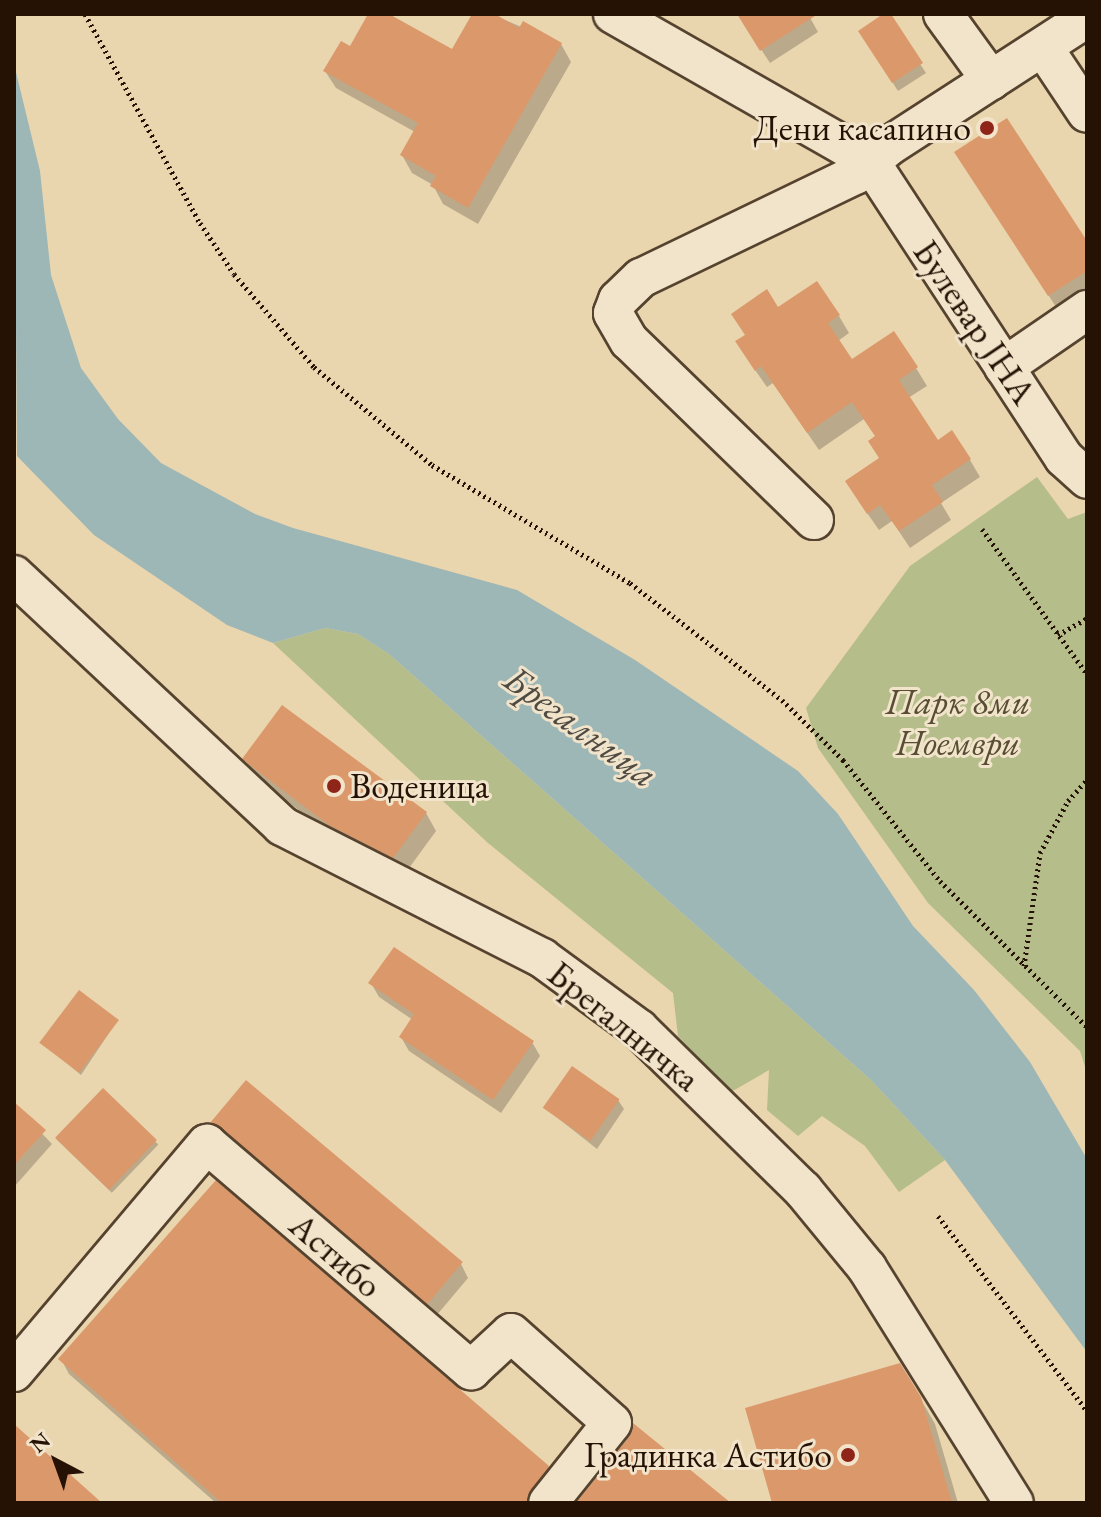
<!DOCTYPE html>
<html>
<head>
<meta charset="utf-8">
<style>
  body { margin:0 }
  #map { position:relative; width:1101px; height:1517px; overflow:hidden; background:#e9d5ae; font-family:"EB Garamond",serif }
  div>[style] { position:absolute }
  .green>* { inset:0; background:#b5bd8b }
  .water>* { inset:0; background:#9db6b6 }
  .shadow>* { inset:0; background:#0003; transform-origin:0 0 }
  .building>* { inset:0; background:#db986b; transform-origin:0 0 }
  .path>* { height:5px; margin-top:-2.5px; transform-origin:0; background:repeating-linear-gradient(90deg,#251205 0 2px,transparent 0 6px) }
  .roads { filter:drop-shadow(2px 0 #56432f) drop-shadow(-2px 0 #56432f) drop-shadow(0 2px #56432f) drop-shadow(0 -2px #56432f) }
  .minor>* { height:38px; margin:-19px; padding:0 19px; transform-origin:19px; border-radius:19px; background:#f1e4ca }
  .dots>* { width:22px; height:22px; translate:-50% -50%; box-sizing:border-box; border:4px solid #f1e4ca; border-radius:50% }
  span { translate:-50% -50%; white-space:nowrap; text-align:center; line-height:1.15; -webkit-text-stroke:6px #f1e4ca; paint-order:stroke }
  .poi-label { font-size:36px; color:#251205 }
  .right { translate:-100% -50%; text-align:right }
  .left { translate:0 -50%; text-align:left }
  .street-label { font-size:36px; color:#251205 }
  .park-label { font-size:36px; color:#574e34; font-style:italic }
  .water-label { font-size:38px; color:#4f4b43; font-style:italic }
  .frame { position:absolute; inset:0; border:16px solid #251205; pointer-events:none }
  .north { position:absolute; left:16px; top:1421px; width:80px; height:80px; -webkit-text-stroke:6px #f1e4ca; paint-order:stroke; rotate:319deg; font-size:22px; font-weight:700; line-height:32px; text-align:center; color:#251205 }
  .north::after { content:''; display:block; margin:auto; width:28px; height:36px; background:#251205; clip-path:polygon(50% 0,100% 100%,50% 72%,0 100%) }
</style>
</head>
<body>
<div id="map">
  <div class="green">
    <i style="clip-path:polygon(1037px 477px,1068px 519px,1087px 512px,1087px 1073px,1080px 1051px,928px 903px,818px 748px,806px 708px,910px 566px)"></i>
    <i style="clip-path:polygon(325px 628px,358px 634px,389px 654px,871px 1080px,945px 1160px,899px 1192px,865px 1146px,822px 1116px,798px 1136px,767px 1110px,769px 1070px,731px 1092px,678px 1036px,673px 993px,488px 843px,273px 643px)"></i>
  </div>
  <div class="water">
    <i style="clip-path:polygon(14px 64px,40px 171px,51px 275px,81px 368px,118px 419px,161px 463px,255px 514px,293px 528px,517px 590px,635px 660px,798px 771px,838px 814px,913px 926px,974px 990px,1030px 1062px,1087px 1159px,1087px 1352px,945px 1160px,871px 1080px,389px 654px,358px 634px,325px 628px,273px 643px,227px 625px,94px 535px,17px 456px)"></i>
  </div>
  <div class="shadow">
    <i style="clip-path:polygon(371px 14px,388px 14px,452px 51px,474px 14px,491px 14px,561px 44px,571px 62px,478px 224px,443px 204px,433px 185px,412px 173px,402px 155px,415px 132px,336px 88px,325px 71px,350px 49px)"></i>
    <i style="clip-path:polygon(738px 14px,808px 14px,818px 32px,770px 63px)"></i>
    <i style="clip-path:polygon(887px 14px,926px 73px,898px 91px,865px 40px)"></i>
    <i style="clip-path:polygon(967px 170px,1087px 245px,1087px 295px,1060px 313px)"></i>
    <i style="clip-path:polygon(778px 310px,839px 316px,849px 333px,838px 341px,852px 362px,916px 368px,927px 386px,908px 398px,938px 443px,970px 460px,980px 477px,941px 503px,951px 520px,910px 548px,892px 521px,879px 530px,858px 500px,880px 459px,876px 437px,864px 419px,819px 450px,773px 383px,767px 387px,748px 360px)"></i>
    <i style="clip-path:polygon(245px 759px,426px 813px,436px 831px,404px 875px,342px 843px,255px 777px)"></i>
    <i style="clip-path:polygon(371px 983px,532px 1042px,540px 1056px,501px 1113px,409px 1051px,401px 1037px,413px 1020px,379px 997px)"></i>
    <i style="clip-path:polygon(117px 1021px,81px 1075px,41px 1042px)"></i>
    <i style="left:103px;top:1091px;width:77px;height:67px;rotate:44deg"></i>
    <i style="clip-path:polygon(618px 1100px,624px 1109px,597px 1149px,545px 1108px)"></i>
    <i style="clip-path:polygon(14px 1104px,52px 1144px,14px 1187px)"></i>
    <i style="clip-path:polygon(212px 1123px,461px 1264px,468px 1278px,436px 1316px,219px 1136px)"></i>
    <i style="clip-path:polygon(61px 1359px,548px 1467px,556px 1482px,542px 1503px,216px 1503px,69px 1374px)"></i>
    <i style="clip-path:polygon(920px 1398px,935px 1424px,958px 1503px,774px 1503px)"></i>
  </div>
  <div class="building">
    <i style="clip-path:polygon(368px 14px,389px 14px,452px 49px,472px 14px,495px 14px,519px 28px,523px 21px,562px 43px,468px 208px,430px 186px,436px 176px,400px 155px,418px 123px,323px 71px,341px 41px,350px 46px)"></i>
    <i style="clip-path:polygon(737px 14px,818px 14px,760px 51px)"></i>
    <i style="clip-path:polygon(883px 14px,891px 14px,923px 63px,892px 83px,858px 31px)"></i>
    <i style="clip-path:polygon(1007px 118px,1087px 241px,1087px 271px,1048px 296px,954px 152px)"></i>
    <i style="clip-path:polygon(817px 281px,840px 315px,828px 323px,852px 359px,894px 331px,918px 367px,899px 380px,938px 440px,952px 430px,971px 459px,932px 485px,943px 502px,899px 531px,880px 505px,867px 514px,845px 481px,879px 458px,868px 441px,875px 436px,852px 402px,807px 433px,761px 366px,755px 371px,735px 341px,745px 335px,731px 314px,767px 289px,778px 307px)"></i>
    <i style="clip-path:polygon(282px 705px,427px 812px,393px 858px,330px 826px,242px 759px)"></i>
    <i style="clip-path:polygon(394px 947px,534px 1041px,493px 1100px,399px 1037px,414px 1014px,368px 983px)"></i>
    <i style="left:79px;top:990px;width:50px;height:66px;rotate:37deg"></i>
    <i style="left:572px;top:1066px;width:58px;height:51px;rotate:35deg"></i>
    <i style="left:246px;top:1080px;width:283px;height:56px;rotate:40deg"></i>
    <i style="left:103px;top:1088px;width:75px;height:69px;rotate:44deg"></i>
    <i style="clip-path:polygon(14px 1102px,46px 1130px,14px 1165px)"></i>
    <i style="clip-path:polygon(216px 1180px,549px 1466px,527px 1503px,222px 1503px,58px 1359px)"></i>
    <i style="clip-path:polygon(900px 1363px,921px 1397px,952px 1503px,772px 1503px,745px 1408px)"></i>
    <i style="clip-path:polygon(633px 1423px,731px 1503px,576px 1503px,629px 1437px)"></i>
    <i style="clip-path:polygon(14px 1424px,102px 1503px,14px 1503px)"></i>
  </div>
  <div class="path">
    <i style="left:85px;top:14px;width:239px;rotate:61.2deg"></i>
    <i style="left:200px;top:223px;width:61px;rotate:56.3deg"></i>
    <i style="left:234px;top:274px;width:123px;rotate:49.3deg"></i>
    <i style="left:314px;top:367px;width:153px;rotate:39.7deg"></i>
    <i style="left:432px;top:465px;width:230px;rotate:30.8deg"></i>
    <i style="left:630px;top:583px;width:192px;rotate:37.6deg"></i>
    <i style="left:782px;top:700px;width:86px;rotate:44.5deg"></i>
    <i style="left:843px;top:760px;width:155px;rotate:51.3deg"></i>
    <i style="left:940px;top:881px;width:207px;rotate:44.8deg"></i>
    <i style="left:982px;top:529px;width:179px;rotate:54.1deg"></i>
    <i style="left:1058px;top:635px;width:34px;rotate:-30deg"></i>
    <i style="left:1024px;top:966px;width:114px;rotate:-81.9deg"></i>
    <i style="left:1040px;top:853px;width:59px;rotate:-61.7deg"></i>
    <i style="left:1068px;top:801px;width:28px;rotate:-48deg"></i>
    <i style="left:938px;top:1216px;width:245px;rotate:52.6deg"></i>
  </div>
  <div class="roads">
    <div class="minor">
      <i style="left:613px;top:14px;width:295px;rotate:29.7deg"></i>
      <i style="left:869px;top:160px;width:356px;rotate:56.8deg"></i>
      <i style="left:1064px;top:458px;width:31px;rotate:42deg"></i>
      <i style="left:943px;top:14px;width:82px;rotate:54deg"></i>
      <i style="left:1043px;top:47px;width:79px;rotate:56.3deg"></i>
      <i style="left:1004px;top:367px;width:101px;rotate:-34.5deg"></i>
      <i style="left:814px;top:520px;width:257px;rotate:-135.9deg"></i>
      <i style="left:629px;top:341px;width:32px;rotate:-120deg"></i>
      <i style="left:613px;top:313px;width:14px;rotate:-69deg"></i>
      <i style="left:618px;top:300px;width:32px;rotate:-44deg"></i>
      <i style="left:641px;top:278px;width:237px;rotate:-25.7deg"></i>
      <i style="left:855px;top:175px;width:45px;rotate:-40.5deg"></i>
      <i style="left:889px;top:146px;width:236px;rotate:-32.9deg"></i>
      <i style="left:14px;top:575px;width:367px;rotate:43.1deg"></i>
      <i style="left:282px;top:826px;width:292px;rotate:26.9deg"></i>
      <i style="left:542px;top:958px;width:120px;rotate:36.2deg"></i>
      <i style="left:639px;top:1029px;width:230px;rotate:44.5deg"></i>
      <i style="left:803px;top:1190px;width:101px;rotate:50.6deg"></i>
      <i style="left:867px;top:1268px;width:277px;rotate:58deg"></i>
      <i style="left:14px;top:1372px;width:299px;rotate:-49.8deg"></i>
      <i style="left:207px;top:1144px;width:348px;rotate:40.6deg"></i>
      <i style="left:471px;top:1370px;width:54px;rotate:-42.8deg"></i>
      <i style="left:511px;top:1333px;width:135px;rotate:41.7deg"></i>
      <i style="left:612px;top:1423px;width:102px;rotate:128.7deg"></i>
    </div>
  </div>
  <div class="dots">
    <i style="left:987px;top:128px;background:#8f2418"></i>
    <i style="left:334px;top:786px;background:#8f2418"></i>
    <i style="left:848px;top:1455px;background:#8f2418"></i>
  </div>
  <div class="poi-label">
    <span class="right" style="left:971px;top:128px">Дени касапино</span>
    <span class="left" style="left:350px;top:786px">Воденица</span>
    <span class="right" style="left:832px;top:1455px">Градинка Астибо</span>
  </div>
  <div class="street-label">
    <span style="left:975px;top:322px;rotate:56deg">Булевар ЈНА</span>
    <span style="left:624px;top:1026px;rotate:39deg">Брегалничка</span>
    <span style="left:336px;top:1255px;rotate:41deg">Астибо</span>
  </div>
  <div class="park-label">
    <span style="left:958px;top:722px">Парк 8ми<br>Ноември</span>
  </div>
  <div class="water-label">
    <span style="left:581px;top:726px;rotate:36deg">Брегалница</span>
  </div>
  <div class="frame"></div>
  <div class="north">N</div>
</div>
</body>
</html>
